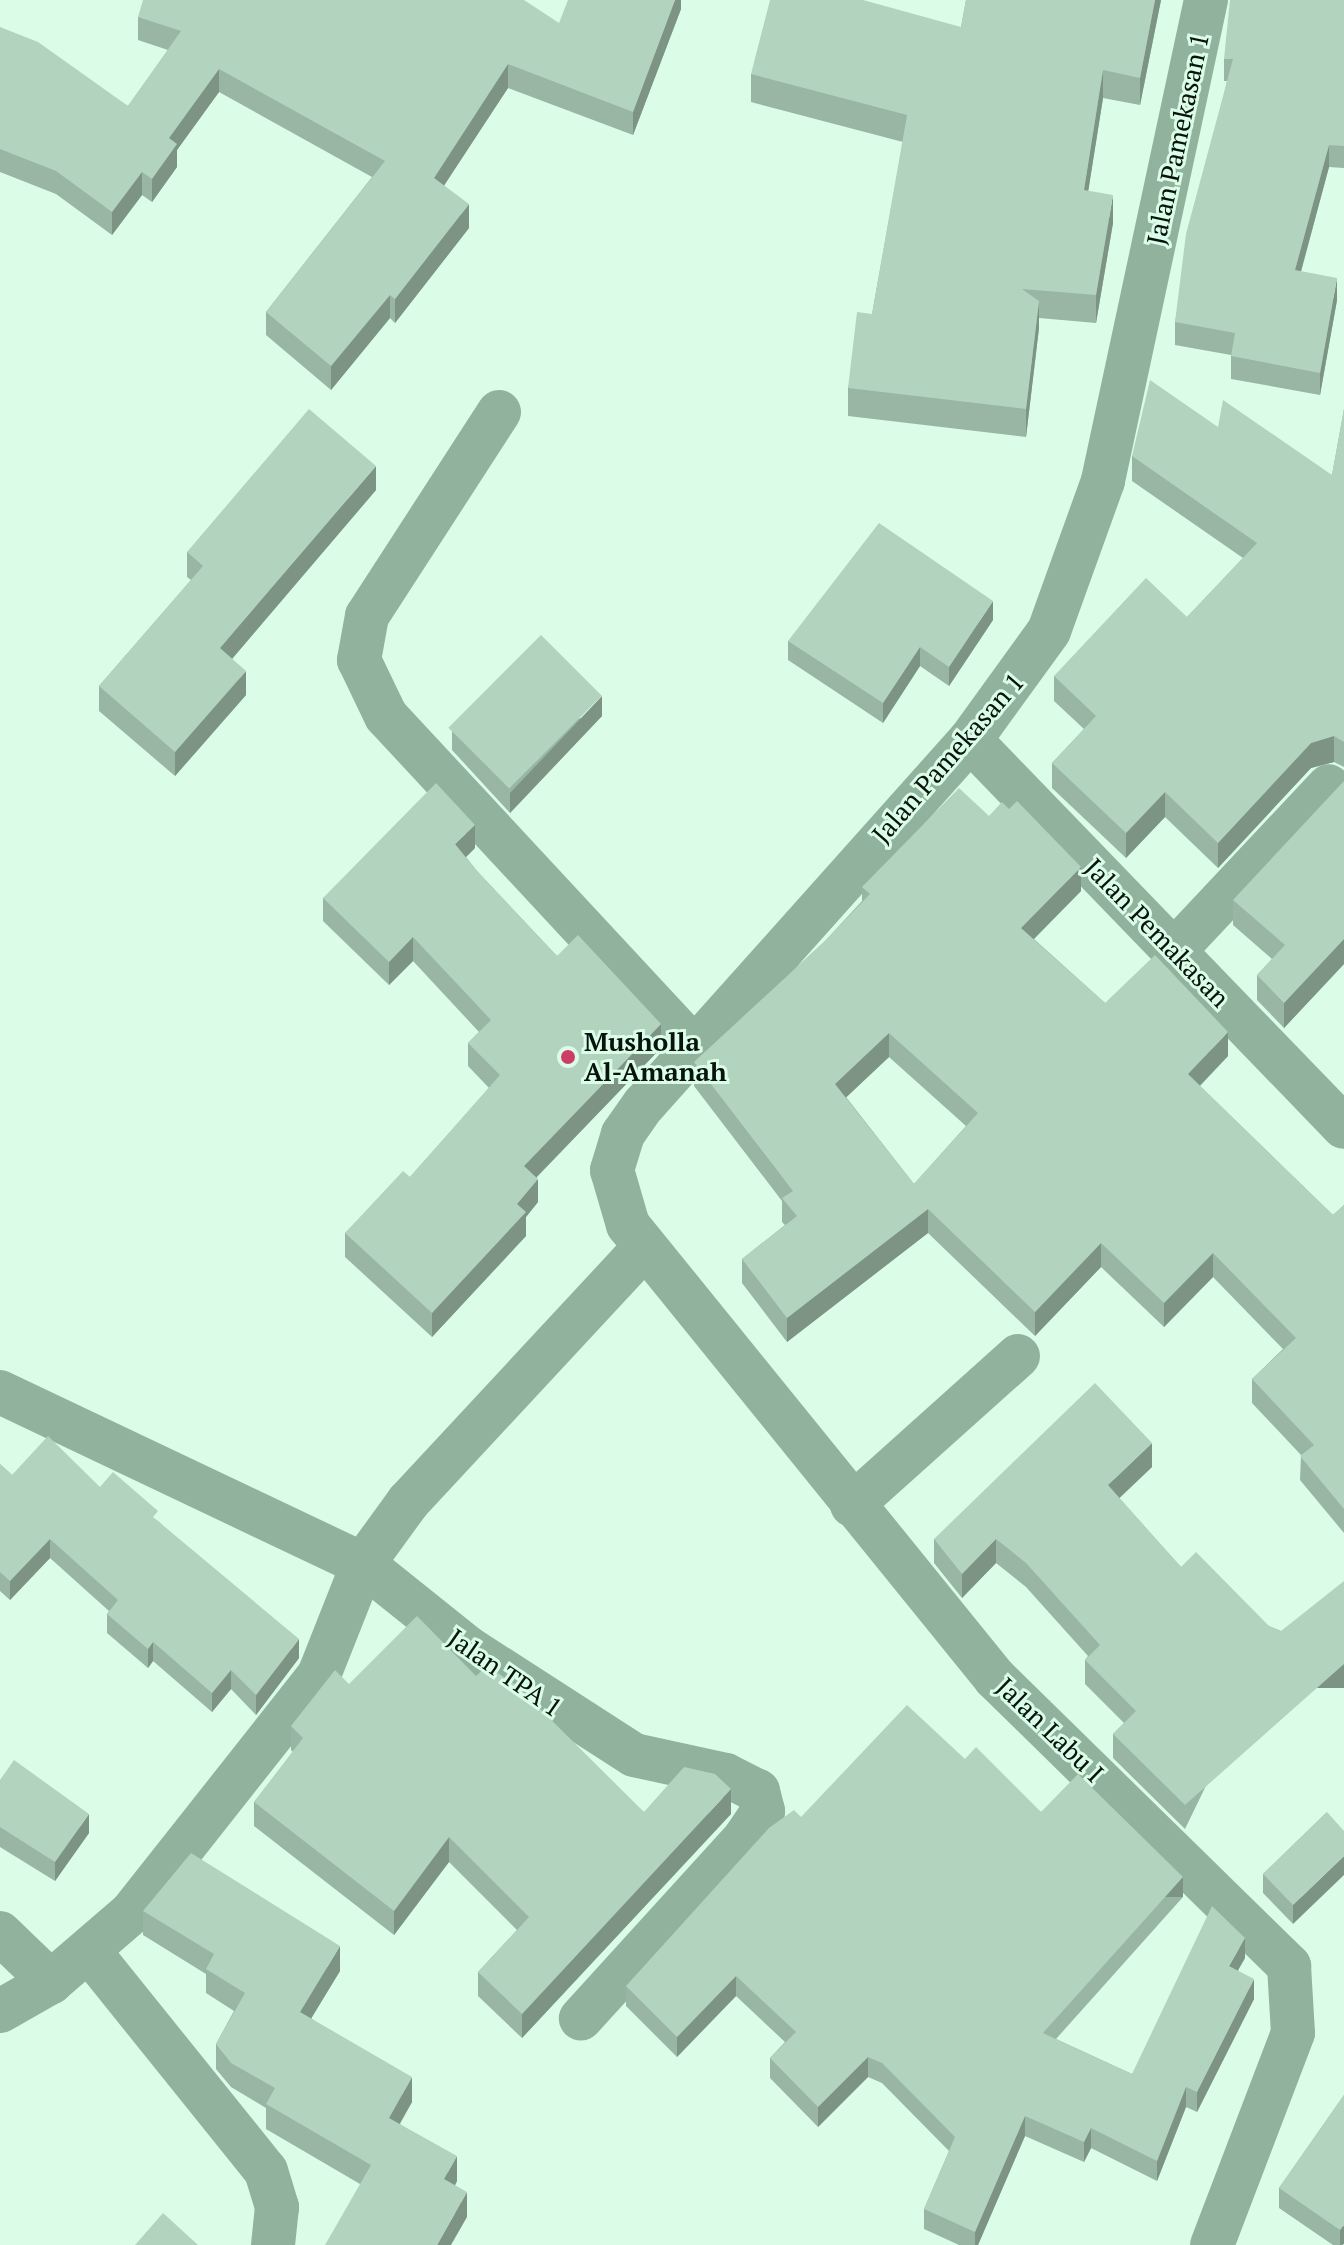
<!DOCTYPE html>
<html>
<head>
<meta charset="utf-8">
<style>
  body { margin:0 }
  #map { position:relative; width:1344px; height:2245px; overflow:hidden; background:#dbfde8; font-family:"PT Serif",serif }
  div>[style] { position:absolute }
  .minor>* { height:44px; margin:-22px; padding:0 22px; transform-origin:22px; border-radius:22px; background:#91b39e }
  .wall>* { inset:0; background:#99b5a3 }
  .shaded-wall>* { inset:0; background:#7d9485; transform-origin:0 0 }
  .building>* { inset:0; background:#b2d3be; transform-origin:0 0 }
  .dots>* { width:22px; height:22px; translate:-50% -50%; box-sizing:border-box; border:4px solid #dbfde8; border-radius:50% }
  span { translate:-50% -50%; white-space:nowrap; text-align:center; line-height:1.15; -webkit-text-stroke:6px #dbfde8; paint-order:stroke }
  .street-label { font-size:26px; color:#07130c }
  .poi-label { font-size:26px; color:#07130c; font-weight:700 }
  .left { translate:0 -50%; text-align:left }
</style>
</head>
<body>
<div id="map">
  <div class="minor">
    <i style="left:1206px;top:0;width:492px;rotate:102.1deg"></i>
    <i style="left:1103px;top:481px;width:159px;rotate:109.8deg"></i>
    <i style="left:1049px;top:631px;width:135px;rotate:125.9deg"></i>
    <i style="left:970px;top:740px;width:489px;rotate:131.8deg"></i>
    <i style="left:644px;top:1104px;width:37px;rotate:125deg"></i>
    <i style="left:623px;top:1134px;width:38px;rotate:107deg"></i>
    <i style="left:612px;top:1170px;width:57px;rotate:73.8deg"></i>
    <i style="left:628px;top:1225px;width:583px;rotate:50.99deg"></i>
    <i style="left:995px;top:1678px;width:412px;rotate:44.4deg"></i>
    <i style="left:1289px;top:1966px;width:67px;rotate:86.6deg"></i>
    <i style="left:1293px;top:2033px;width:227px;rotate:110.9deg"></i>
    <i style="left:499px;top:412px;width:243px;rotate:122.9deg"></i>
    <i style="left:367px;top:616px;width:45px;rotate:100.3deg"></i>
    <i style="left:359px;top:660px;width:62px;rotate:64.3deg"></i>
    <i style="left:386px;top:716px;width:451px;rotate:47.1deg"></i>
    <i style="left:970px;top:740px;width:538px;rotate:45.98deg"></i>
    <i style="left:1174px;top:951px;width:226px;rotate:-46.8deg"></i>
    <i style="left:0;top:1392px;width:402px;rotate:25.4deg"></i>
    <i style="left:363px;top:1564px;width:134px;rotate:38.7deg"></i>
    <i style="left:468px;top:1648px;width:197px;rotate:32.8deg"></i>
    <i style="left:634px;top:1755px;width:94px;rotate:12.3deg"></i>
    <i style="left:726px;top:1775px;width:36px;rotate:27deg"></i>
    <i style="left:758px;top:1791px;width:21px;rotate:76deg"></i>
    <i style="left:763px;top:1811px;width:32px;rotate:124deg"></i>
    <i style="left:745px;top:1838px;width:244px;rotate:132.3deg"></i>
    <i style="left:852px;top:1505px;width:223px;rotate:-41.9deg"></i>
    <i style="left:0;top:1933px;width:71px;rotate:43.9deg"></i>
    <i style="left:89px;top:1951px;width:282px;rotate:51.2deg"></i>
    <i style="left:266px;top:2171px;width:38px;rotate:73deg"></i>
    <i style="left:277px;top:2207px;width:38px;rotate:96deg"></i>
    <i style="left:0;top:2011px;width:59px;rotate:-29.6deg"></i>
    <i style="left:51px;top:1982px;width:107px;rotate:-40.8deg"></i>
    <i style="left:132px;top:1912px;width:302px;rotate:-51.7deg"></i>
    <i style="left:319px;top:1675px;width:119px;rotate:-68.4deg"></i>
    <i style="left:363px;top:1564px;width:77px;rotate:-54deg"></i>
    <i style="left:408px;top:1502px;width:348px;rotate:-47.1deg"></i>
  </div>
  <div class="wall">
    <i style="clip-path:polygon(681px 0,681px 9px,633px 135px,508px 88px,444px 185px,469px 228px,395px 323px,390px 318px,331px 390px,266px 335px,266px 312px,372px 177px,219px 92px,177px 150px,177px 167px,152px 202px,142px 195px,112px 235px,56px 194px,0 172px,0 27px,128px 106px,168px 50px,138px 40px,138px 17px,559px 23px)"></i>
    <i style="clip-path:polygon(966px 0,1161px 0,1140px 105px,1103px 98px,1088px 191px,1113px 223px,1096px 323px,1039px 318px,1039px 328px,1026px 437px,848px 416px,848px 388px,872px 314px,903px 142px,751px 102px,751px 74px,961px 27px)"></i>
    <i style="clip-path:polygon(1344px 0,1344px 168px,1329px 167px,1301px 272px,1337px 300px,1320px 395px,1231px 379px,1231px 355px,1175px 345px,1175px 322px,1227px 81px,1224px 81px,1224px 59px)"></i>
    <i style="clip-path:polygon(1344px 409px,1344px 767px,1334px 762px,1311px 768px,1218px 868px,1165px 817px,1126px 858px,1052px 788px,1052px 763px,1084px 729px,1054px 701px,1054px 676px,1187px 617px,1243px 558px,1132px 481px,1132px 456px,1218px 427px,1332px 475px)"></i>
    <i style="clip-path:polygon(376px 490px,232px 659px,246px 695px,175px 776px,99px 711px,99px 686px,191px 580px,187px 577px,187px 552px)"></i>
    <i style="clip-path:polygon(993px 620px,949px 686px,920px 666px,883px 723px,788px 660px,788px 641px)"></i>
    <i style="clip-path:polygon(602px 716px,510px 813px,452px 750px,452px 731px)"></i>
    <i style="clip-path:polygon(1344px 781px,1344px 964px,1284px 1028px,1257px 1000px,1257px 975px,1272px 959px,1233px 925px,1233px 900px)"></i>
    <i style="clip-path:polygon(evenodd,989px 816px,1081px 891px,1034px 939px,1105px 1003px,1228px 1056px,1200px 1086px,1333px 1215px,1344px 1205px,1344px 1533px,1300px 1480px,1301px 1455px,1252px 1403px,1252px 1379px,1283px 1349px,1213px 1277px,1164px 1327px,1101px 1267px,1035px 1336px,928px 1233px,787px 1342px,742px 1283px,742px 1259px,785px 1225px,782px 1222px,782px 1201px,694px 1086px,694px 1062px,825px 941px,862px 901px,862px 887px,989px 816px,889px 1057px,966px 1126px,914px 1184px,846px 1097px,889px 1057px)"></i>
    <i style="clip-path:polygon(475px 848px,466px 857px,477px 871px,557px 956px,661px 1048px,537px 1177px,538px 1202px,526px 1217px,526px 1236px,432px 1337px,345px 1257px,345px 1233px,410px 1177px,489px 1088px,468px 1066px,468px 1043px,479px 1032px,413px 961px,389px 985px,323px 921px,323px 898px)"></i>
    <i style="clip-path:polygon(0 1464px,12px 1475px,100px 1487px,158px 1521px,299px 1658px,256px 1715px,231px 1689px,212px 1712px,153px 1661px,148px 1668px,107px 1633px,107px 1614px,109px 1611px,50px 1558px,10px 1600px,0 1591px)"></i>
    <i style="clip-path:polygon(1152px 1467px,1119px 1498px,1181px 1567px,1269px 1626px,1281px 1631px,1185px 1829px,1113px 1758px,1113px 1734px,1124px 1723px,1085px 1684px,1085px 1660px,1088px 1656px,1026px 1587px,996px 1563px,962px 1598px,934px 1563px,934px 1539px)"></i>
    <i style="clip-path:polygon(476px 1676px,644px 1812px,731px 1814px,522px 2038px,478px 1996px,478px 1972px,517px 1930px,449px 1862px,394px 1935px,254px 1826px,254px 1802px,293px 1752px,291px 1750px,291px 1726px,349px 1684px)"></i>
    <i style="clip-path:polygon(965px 1759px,1041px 1812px,1183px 1897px,1056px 2039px,1132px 2074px,1245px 1958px,1238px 1970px,1254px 1999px,1197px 2112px,1186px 2107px,1157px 2181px,1091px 2148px,1084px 2162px,1025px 2136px,978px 2245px,959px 2245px,924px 2229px,924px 2209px,949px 2151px,882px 2083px,868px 2077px,818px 2127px,770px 2078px,770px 2058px,785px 2042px,736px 1996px,677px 2057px,626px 2006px,626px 1986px,801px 1817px)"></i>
    <i style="clip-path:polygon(0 1780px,89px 1833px,55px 1881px,0 1847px)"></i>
    <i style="clip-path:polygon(1327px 1812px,1293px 1924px,1263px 1893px,1263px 1874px)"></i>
    <i style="clip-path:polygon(143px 1911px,340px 1971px,311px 2018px,412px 2102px,400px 2124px,457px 2181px,455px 2186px,467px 2217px,360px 2184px,266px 2129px,266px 2108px,231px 2087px,216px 2069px,216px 2044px,234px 2011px,206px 1993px,206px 1974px,143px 1935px)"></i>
    <i style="clip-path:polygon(1344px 2095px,1343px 2245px,1333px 2245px,1279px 2208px,1279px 2188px)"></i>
  </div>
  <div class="shaded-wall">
    <i style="clip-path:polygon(675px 0,681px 0,681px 9px,633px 135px,633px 112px)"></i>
    <i style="clip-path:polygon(1155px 0,1161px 0,1140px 105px,1140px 78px)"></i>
    <i style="clip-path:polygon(508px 64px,508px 88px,434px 201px,434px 178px)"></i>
    <i style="clip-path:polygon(219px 69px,219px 92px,177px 150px,177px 167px,152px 202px,152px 179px,169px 138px)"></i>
    <i style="clip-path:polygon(1103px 70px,1103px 98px,1084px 218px,1084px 190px)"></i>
    <i style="clip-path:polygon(1329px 145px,1329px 167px,1295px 293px,1295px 270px)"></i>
    <i style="clip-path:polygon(142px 172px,142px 195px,112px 235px,112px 212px)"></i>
    <i style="clip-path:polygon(1113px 195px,1113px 223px,1096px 323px,1096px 295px)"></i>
    <i style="clip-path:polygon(469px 204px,469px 228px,395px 323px,395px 299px)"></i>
    <i style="clip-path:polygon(1337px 278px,1337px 300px,1320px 395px,1320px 373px)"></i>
    <i style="clip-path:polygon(390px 295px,390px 318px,331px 390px,331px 366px)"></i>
    <i style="clip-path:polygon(1039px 301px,1039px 328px,1026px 437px,1026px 409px)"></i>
    <i style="clip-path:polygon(376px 466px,376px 490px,220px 673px,220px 648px)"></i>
    <i style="clip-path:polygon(993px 601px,993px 620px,949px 686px,949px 667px)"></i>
    <i style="clip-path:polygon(920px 647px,920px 666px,883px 723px,883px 703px)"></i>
    <i style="clip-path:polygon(246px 671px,246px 695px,175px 776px,175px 752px)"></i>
    <i style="clip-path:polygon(602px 696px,602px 716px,510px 813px,510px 793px)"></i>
    <i style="clip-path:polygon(1334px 736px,1334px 762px,1311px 768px,1218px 868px,1218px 843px,1311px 743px)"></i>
    <i style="clip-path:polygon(1165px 792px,1165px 817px,1126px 858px,1126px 833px)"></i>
    <i style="clip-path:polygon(475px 825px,475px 848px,455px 868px,455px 844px)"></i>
    <i style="clip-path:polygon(1081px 867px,1081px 891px,1021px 952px,1021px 928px)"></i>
    <i style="clip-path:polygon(413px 937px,413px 961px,389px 985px,389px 962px)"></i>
    <i style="clip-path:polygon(1344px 939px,1344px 964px,1284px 1028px,1284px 1003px)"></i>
    <i style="clip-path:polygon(661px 1024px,661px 1048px,524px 1190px,524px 1166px)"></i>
    <i style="clip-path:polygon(1228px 1032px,1228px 1056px,1188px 1098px,1188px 1074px)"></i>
    <i style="clip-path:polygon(889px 1033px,889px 1057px,835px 1108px,835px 1084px)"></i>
    <i style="clip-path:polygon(538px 1179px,538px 1202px,526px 1217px,526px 1236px,432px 1337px,432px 1313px,517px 1204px)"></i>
    <i style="clip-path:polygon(928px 1209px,928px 1233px,787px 1342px,787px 1318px)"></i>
    <i style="clip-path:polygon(1101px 1243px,1101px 1267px,1035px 1336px,1035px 1312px)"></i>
    <i style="clip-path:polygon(1213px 1253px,1213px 1277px,1164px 1327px,1164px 1303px)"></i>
    <i style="clip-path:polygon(1152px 1443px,1152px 1467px,1108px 1509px,1108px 1485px)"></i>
    <i style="clip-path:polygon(50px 1539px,50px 1558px,10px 1600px,10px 1581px)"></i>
    <i style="clip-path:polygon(996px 1539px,996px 1563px,962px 1598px,962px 1574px)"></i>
    <i style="clip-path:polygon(299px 1639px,299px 1658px,256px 1715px,256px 1695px)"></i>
    <i style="clip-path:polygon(153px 1642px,153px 1661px,148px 1668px,148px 1649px)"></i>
    <i style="left:1344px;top:1664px;width:24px;height:213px;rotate:90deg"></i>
    <i style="clip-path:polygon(231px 1670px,231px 1689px,212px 1712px,212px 1693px)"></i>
    <i style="clip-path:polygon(731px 1789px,731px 1814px,522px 2038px,522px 2014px)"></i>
    <i style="clip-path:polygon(89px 1814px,89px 1833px,55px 1881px,55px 1862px)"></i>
    <i style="clip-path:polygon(449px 1837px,449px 1862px,394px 1935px,394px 1911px)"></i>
    <i style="clip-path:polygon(1344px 1856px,1344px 1875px,1293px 1924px,1293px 1905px)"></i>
    <i style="left:1183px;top:1877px;width:20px;height:210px;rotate:90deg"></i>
    <i style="clip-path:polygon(1245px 1938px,1245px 1958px,1229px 1986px,1229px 1966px)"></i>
    <i style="clip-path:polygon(340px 1946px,340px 1971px,300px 2037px,300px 2012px)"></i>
    <i style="clip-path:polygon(736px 1976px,736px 1996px,677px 2057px,677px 2037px)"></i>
    <i style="clip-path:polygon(1254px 1979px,1254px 1999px,1197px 2112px,1197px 2092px)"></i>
    <i style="clip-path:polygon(868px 2057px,868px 2077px,818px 2127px,818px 2107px)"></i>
    <i style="clip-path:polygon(412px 2077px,412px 2102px,389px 2142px,389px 2118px)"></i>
    <i style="clip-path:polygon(1186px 2087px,1186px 2107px,1157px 2181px,1157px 2161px)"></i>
    <i style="clip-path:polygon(1025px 2116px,1025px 2136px,978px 2245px,975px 2245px,975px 2232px)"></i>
    <i style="clip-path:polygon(1091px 2128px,1091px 2148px,1084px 2162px,1084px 2142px)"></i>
    <i style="clip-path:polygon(457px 2156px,457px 2181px,444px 2204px,444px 2179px)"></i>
    <i style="clip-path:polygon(467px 2192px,467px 2217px,451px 2245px,437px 2245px)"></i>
    <i style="clip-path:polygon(1344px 2225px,1344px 2244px,1340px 2245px,1340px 2230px)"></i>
  </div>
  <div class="building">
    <i style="clip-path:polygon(143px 0,524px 0,559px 23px,568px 0,675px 0,633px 112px,508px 64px,434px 178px,469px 204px,395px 299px,390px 295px,331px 366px,266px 312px,385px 161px,219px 69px,169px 138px,177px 144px,152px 179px,142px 172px,112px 212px,56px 171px,0 149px,0 27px,38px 42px,128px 106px,181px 31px,138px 17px)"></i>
    <i style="clip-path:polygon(770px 0,863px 0,961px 27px,966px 0,1155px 0,1140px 78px,1103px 70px,1084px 190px,1113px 195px,1096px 295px,1022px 289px,1039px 301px,1026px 409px,848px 388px,857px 312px,872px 314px,907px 115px,751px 74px)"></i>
    <i style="clip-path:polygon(1230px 0,1344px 0,1344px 146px,1329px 145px,1295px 270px,1337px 278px,1320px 373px,1231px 356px,1235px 333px,1175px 322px,1186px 234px,1233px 59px,1224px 59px)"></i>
    <i style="clip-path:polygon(1150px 380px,1218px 427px,1223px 400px,1332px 475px,1344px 409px,1344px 742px,1334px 736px,1311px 743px,1218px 843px,1165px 792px,1126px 833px,1052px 763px,1096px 716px,1054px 676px,1146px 578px,1187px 617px,1257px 543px,1132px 456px)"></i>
    <i style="clip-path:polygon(309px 409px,376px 466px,220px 648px,246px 671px,175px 752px,99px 686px,203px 566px,187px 552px)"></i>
    <i style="clip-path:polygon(879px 523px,993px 601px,949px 667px,920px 647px,883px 703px,788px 641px)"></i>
    <i style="left:541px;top:635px;width:86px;height:131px;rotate:45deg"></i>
    <i style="clip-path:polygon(1344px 781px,1344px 939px,1284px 1003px,1257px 975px,1285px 945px,1233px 900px)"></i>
    <i style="clip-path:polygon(436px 783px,475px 825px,455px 844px,477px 871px,557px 956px,578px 935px,661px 1024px,524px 1166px,538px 1179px,517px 1204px,526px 1212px,432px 1313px,345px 1233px,403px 1171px,410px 1177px,500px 1075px,468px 1043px,491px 1020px,413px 937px,389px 962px,323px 898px)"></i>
    <i style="clip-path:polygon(evenodd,959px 788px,989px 816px,1002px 802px,1009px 809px,1017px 801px,1081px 867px,1021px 928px,1105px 1003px,1155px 955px,1228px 1032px,1188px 1074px,1333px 1215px,1344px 1205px,1344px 1509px,1300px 1456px,1314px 1445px,1252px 1379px,1296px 1338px,1213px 1253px,1164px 1303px,1101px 1243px,1035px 1312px,928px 1209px,787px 1318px,742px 1259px,797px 1216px,782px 1198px,793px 1191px,694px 1062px,825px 941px,870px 894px,862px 887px,959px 788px,889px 1033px,978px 1113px,914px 1184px,835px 1084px,889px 1033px)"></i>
    <i style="clip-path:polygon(1095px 1383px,1152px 1443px,1108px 1485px,1181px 1567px,1196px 1552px,1269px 1626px,1281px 1631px,1344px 1581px,1344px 1664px,1185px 1805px,1113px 1734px,1136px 1711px,1085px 1660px,1100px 1645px,1026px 1563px,996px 1539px,962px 1574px,934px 1539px)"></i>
    <i style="clip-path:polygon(48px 1436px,100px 1487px,113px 1472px,158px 1511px,153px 1517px,299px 1639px,256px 1695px,231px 1670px,212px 1693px,153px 1642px,148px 1649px,107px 1614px,118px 1600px,50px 1539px,10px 1581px,0 1572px,0 1464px,12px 1475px)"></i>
    <i style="clip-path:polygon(417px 1616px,476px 1676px,487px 1666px,516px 1685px,644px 1812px,684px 1767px,715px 1774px,731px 1789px,522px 2014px,478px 1972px,529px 1917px,449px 1837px,394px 1911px,254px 1802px,303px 1738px,291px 1726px,335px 1670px,349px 1684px)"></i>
    <i style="clip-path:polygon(907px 1705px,965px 1759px,976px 1747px,1041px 1812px,1078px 1774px,1183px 1877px,1043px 2033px,1132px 2074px,1212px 1906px,1245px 1938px,1229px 1966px,1254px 1979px,1197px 2092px,1186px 2087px,1157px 2161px,1091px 2128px,1084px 2142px,1025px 2116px,975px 2232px,924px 2209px,955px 2137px,882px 2063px,868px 2057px,818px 2107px,770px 2058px,796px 2032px,736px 1976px,677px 2037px,626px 1986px,769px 1828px,794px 1810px,801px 1817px)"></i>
    <i style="clip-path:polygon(14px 1760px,89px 1814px,55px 1862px,0 1827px,0 1780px)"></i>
    <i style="clip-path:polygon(1327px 1812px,1344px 1831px,1344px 1856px,1293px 1905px,1263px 1874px)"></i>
    <i style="clip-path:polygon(191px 1853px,340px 1946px,300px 2012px,412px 2077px,389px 2118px,457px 2156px,444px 2179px,467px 2192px,437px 2245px,325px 2245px,371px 2165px,266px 2104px,275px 2088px,231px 2063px,216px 2044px,245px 1993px,206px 1969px,214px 1954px,143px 1911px)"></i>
    <i style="clip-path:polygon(1344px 2095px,1344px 2225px,1340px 2230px,1279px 2188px)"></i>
    <i style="clip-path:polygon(163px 2213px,198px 2245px,135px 2245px)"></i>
  </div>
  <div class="dots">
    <i style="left:568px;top:1057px;background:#cd3e66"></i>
  </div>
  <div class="street-label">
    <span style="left:1178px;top:139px;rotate:-78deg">Jalan Pamekasan 1</span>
    <span style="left:948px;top:758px;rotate:-49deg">Jalan Pamekasan 1</span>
    <span style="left:1157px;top:933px;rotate:46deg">Jalan Pemakasan</span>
    <span style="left:505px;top:1673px;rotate:35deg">Jalan TPA 1</span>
    <span style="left:1050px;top:1730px;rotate:44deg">Jalan Labu I</span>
  </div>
  <div class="poi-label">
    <span class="left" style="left:584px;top:1057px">Musholla<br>Al-Amanah</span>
  </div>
</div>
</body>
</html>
